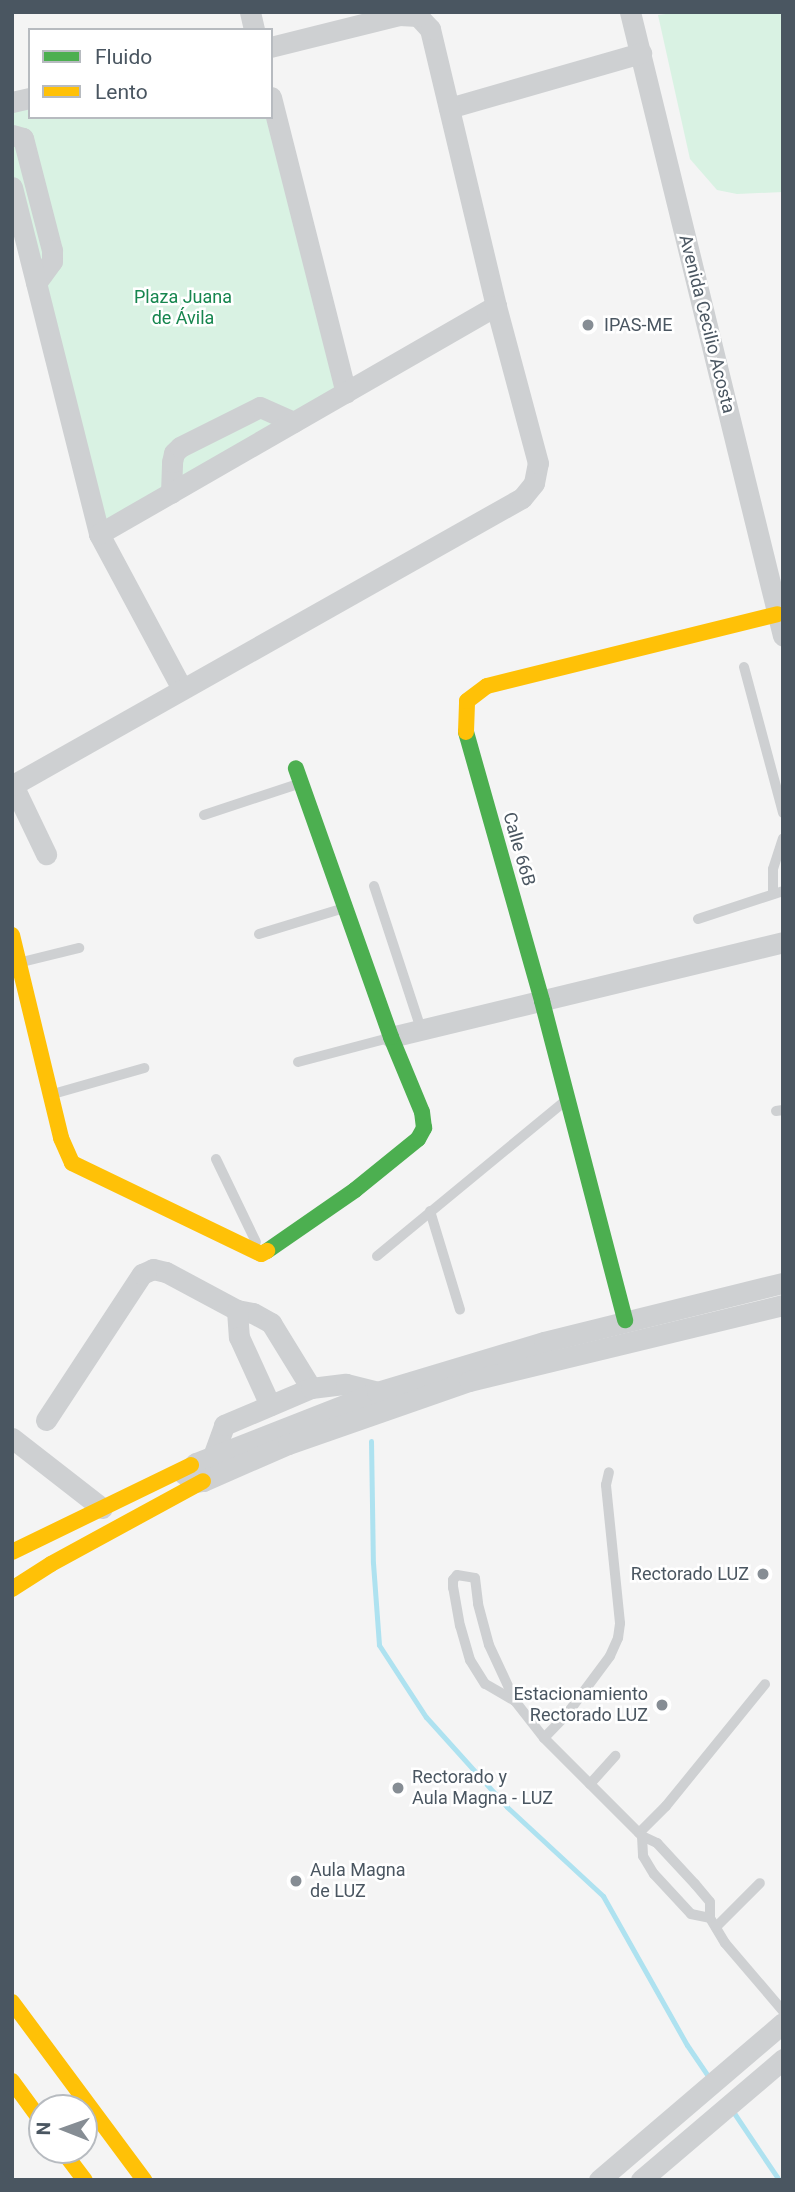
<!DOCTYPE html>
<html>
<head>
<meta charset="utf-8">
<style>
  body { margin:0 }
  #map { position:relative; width:795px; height:2192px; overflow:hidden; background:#f4f4f4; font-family:Roboto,sans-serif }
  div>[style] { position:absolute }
  .green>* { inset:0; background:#d9f2e3 }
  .stream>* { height:5px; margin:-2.5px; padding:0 2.5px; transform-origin:2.5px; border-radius:2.5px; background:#aee2f0 }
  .lane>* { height:10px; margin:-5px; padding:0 5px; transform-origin:5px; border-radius:5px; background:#ced0d2 }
  .street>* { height:21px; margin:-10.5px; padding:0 10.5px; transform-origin:10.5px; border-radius:10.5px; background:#ced0d2 }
  .fast>* { height:16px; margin:-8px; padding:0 8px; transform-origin:8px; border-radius:8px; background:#4caf50 }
  .slow>* { height:16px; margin:-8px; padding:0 8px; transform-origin:8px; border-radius:8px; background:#ffc107 }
  .dots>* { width:19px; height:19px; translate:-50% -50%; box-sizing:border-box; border:4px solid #fff; border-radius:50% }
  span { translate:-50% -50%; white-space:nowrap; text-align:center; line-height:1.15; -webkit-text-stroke:5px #fff; paint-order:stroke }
  .park-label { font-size:18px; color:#17864f }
  .street-label { font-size:18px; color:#4a5661 }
  .poi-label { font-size:18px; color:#4a5661 }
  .left { translate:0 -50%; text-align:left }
  .right { translate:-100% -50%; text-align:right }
  .frame { position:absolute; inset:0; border:14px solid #4a5661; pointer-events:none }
  .legend { position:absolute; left:28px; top:28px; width:245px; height:91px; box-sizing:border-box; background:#fff; border:2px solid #b7bbc0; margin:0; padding:9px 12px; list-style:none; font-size:21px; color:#4a5661 }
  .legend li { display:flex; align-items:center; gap:14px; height:35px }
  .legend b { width:35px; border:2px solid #b7bbc0 }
  .north { position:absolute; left:28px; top:2094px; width:70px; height:70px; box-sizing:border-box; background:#fff; border:2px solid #b7bbc0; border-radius:50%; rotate:271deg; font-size:19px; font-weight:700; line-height:28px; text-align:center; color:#4a5661 }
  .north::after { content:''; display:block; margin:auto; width:24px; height:32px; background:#868d94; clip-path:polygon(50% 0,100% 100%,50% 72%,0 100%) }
</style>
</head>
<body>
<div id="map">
  <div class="green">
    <i style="clip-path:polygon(681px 12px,783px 12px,783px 192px,737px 194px,717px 190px,690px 159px,658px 15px)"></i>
    <i style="clip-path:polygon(30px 102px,30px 117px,271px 117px,341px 392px,101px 528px,12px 169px,12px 106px)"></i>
  </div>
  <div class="stream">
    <i style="left:371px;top:1441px;width:122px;rotate:89.1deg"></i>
    <i style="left:373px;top:1563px;width:82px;rotate:85.8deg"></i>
    <i style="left:379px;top:1645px;width:86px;rotate:56.9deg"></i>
    <i style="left:426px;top:1717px;width:121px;rotate:48deg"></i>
    <i style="left:507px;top:1807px;width:131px;rotate:42.8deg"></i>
    <i style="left:603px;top:1896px;width:171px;rotate:60.6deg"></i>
    <i style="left:687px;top:2045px;width:41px;rotate:55.9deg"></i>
    <i style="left:732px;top:2110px;width:84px;rotate:56.1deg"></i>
  </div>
  <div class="lane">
    <i style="left:744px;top:667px;width:151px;rotate:75deg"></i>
    <i style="left:204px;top:815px;width:99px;rotate:-18.3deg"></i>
    <i style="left:374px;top:886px;width:151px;rotate:71.8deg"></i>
    <i style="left:773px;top:894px;width:25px;rotate:-90deg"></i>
    <i style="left:773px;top:869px;width:32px;rotate:-72deg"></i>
    <i style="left:698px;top:919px;width:89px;rotate:-18.2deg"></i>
    <i style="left:259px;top:934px;width:89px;rotate:-17deg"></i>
    <i style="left:22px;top:962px;width:59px;rotate:-13.8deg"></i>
    <i style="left:298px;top:1062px;width:94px;rotate:-14.8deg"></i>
    <i style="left:53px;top:1094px;width:95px;rotate:-15.9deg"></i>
    <i style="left:776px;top:1111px;width:7px;rotate:-8deg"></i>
    <i style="left:216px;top:1159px;width:92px;rotate:64.3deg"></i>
    <i style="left:430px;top:1211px;width:103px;rotate:73.1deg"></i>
    <i style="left:377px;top:1256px;width:244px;rotate:-39.5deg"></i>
    <i style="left:515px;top:1701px;width:34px;rotate:-150deg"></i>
    <i style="left:485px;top:1684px;width:28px;rotate:-122deg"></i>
    <i style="left:470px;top:1660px;width:35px;rotate:-106deg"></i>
    <i style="left:460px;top:1626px;width:39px;rotate:-100deg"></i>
    <i style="left:453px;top:1588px;width:8px;rotate:-90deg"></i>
    <i style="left:453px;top:1580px;width:6px;rotate:-51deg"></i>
    <i style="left:457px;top:1575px;width:18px;rotate:9deg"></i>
    <i style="left:475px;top:1578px;width:26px;rotate:83deg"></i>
    <i style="left:478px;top:1604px;width:42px;rotate:75deg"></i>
    <i style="left:489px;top:1645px;width:62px;rotate:65.1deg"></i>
    <i style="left:515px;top:1701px;width:47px;rotate:51.9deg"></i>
    <i style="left:544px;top:1738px;width:139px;rotate:45deg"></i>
    <i style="left:642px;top:1836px;width:17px;rotate:25deg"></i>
    <i style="left:657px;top:1843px;width:56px;rotate:47.2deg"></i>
    <i style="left:695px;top:1884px;width:23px;rotate:50deg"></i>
    <i style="left:710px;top:1902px;width:16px;rotate:90deg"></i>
    <i style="left:710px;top:1918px;width:29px;rotate:59deg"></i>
    <i style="left:725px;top:1943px;width:89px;rotate:49.5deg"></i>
    <i style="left:544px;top:1738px;width:33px;rotate:-46deg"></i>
    <i style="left:567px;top:1714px;width:72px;rotate:-53.4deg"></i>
    <i style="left:610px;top:1656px;width:20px;rotate:-66deg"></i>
    <i style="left:618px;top:1638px;width:15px;rotate:-82deg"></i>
    <i style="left:620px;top:1623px;width:139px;rotate:-95.8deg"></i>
    <i style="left:606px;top:1485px;width:13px;rotate:-77deg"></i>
    <i style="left:590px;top:1784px;width:38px;rotate:-48deg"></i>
    <i style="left:639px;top:1833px;width:38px;rotate:-45deg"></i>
    <i style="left:666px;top:1806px;width:157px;rotate:-50.9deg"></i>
    <i style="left:642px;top:1836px;width:20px;rotate:87deg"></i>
    <i style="left:643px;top:1856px;width:21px;rotate:59deg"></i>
    <i style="left:654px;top:1874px;width:54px;rotate:47.2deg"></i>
    <i style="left:691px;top:1914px;width:19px;rotate:12deg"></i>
    <i style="left:716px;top:1927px;width:62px;rotate:-45deg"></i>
  </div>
  <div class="street">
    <i style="left:250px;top:12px;width:18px;rotate:77deg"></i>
    <i style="left:630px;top:12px;width:642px;rotate:76.22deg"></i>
    <i style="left:271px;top:97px;width:305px;rotate:75.8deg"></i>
    <i style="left:12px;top:102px;width:18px;rotate:-13deg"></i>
    <i style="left:449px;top:108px;width:200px;rotate:-16deg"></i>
    <i style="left:12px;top:135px;width:11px;rotate:15deg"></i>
    <i style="left:23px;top:138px;width:116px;rotate:75.5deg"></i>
    <i style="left:52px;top:250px;width:11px;rotate:90deg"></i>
    <i style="left:52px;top:261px;width:27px;rotate:126deg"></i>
    <i style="left:12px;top:187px;width:358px;rotate:75.9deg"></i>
    <i style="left:99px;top:534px;width:176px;rotate:61.8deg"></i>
    <i style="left:171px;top:493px;width:31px;rotate:-88deg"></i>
    <i style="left:172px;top:462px;width:9px;rotate:-77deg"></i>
    <i style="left:174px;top:453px;width:8px;rotate:-45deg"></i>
    <i style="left:180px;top:447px;width:89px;rotate:-26.6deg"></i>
    <i style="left:260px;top:407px;width:37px;rotate:24deg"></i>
    <i style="left:99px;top:534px;width:458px;rotate:-29.9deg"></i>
    <i style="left:496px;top:306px;width:285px;rotate:-103.4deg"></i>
    <i style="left:430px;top:29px;width:18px;rotate:-133deg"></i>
    <i style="left:418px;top:16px;width:19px;rotate:-177deg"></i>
    <i style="left:399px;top:15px;width:132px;rotate:166deg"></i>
    <i style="left:12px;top:783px;width:79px;rotate:64.4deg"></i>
    <i style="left:13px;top:785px;width:584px;rotate:-29.42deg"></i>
    <i style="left:522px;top:498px;width:19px;rotate:-51deg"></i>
    <i style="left:534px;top:483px;width:20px;rotate:-79deg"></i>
    <i style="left:538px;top:463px;width:163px;rotate:-105deg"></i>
    <i style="left:391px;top:1037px;width:403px;rotate:-13.6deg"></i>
    <i style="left:237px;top:1310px;width:16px;rotate:11deg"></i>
    <i style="left:253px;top:1313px;width:21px;rotate:29deg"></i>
    <i style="left:271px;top:1323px;width:76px;rotate:58.4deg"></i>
    <i style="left:46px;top:1420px;width:175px;rotate:-56.7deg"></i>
    <i style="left:142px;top:1274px;width:12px;rotate:-24deg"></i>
    <i style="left:153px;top:1269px;width:13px;rotate:13deg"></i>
    <i style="left:166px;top:1272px;width:81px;rotate:28.2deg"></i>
    <i style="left:237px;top:1310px;width:27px;rotate:86deg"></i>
    <i style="left:239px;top:1337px;width:75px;rotate:65.5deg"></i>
    <i style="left:12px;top:1438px;width:114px;rotate:37.9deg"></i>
    <i style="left:213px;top:1456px;width:33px;rotate:-70deg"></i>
    <i style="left:224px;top:1425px;width:95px;rotate:-23deg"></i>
    <i style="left:311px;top:1388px;width:35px;rotate:-7deg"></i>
    <i style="left:346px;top:1384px;width:32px;rotate:14deg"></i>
    <i style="left:184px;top:1474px;width:16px;rotate:-43deg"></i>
    <i style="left:196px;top:1463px;width:194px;rotate:-21.4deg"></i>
    <i style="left:377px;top:1392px;width:174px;rotate:-16.7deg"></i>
    <i style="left:544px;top:1342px;width:246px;rotate:-13.9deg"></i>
    <i style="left:190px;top:1483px;width:13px;rotate:-9deg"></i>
    <i style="left:203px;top:1481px;width:93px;rotate:-23.5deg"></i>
    <i style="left:288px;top:1444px;width:192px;rotate:-19.2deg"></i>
    <i style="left:469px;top:1381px;width:323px;rotate:-13.6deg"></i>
    <i style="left:599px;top:2180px;width:242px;rotate:-40.5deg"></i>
    <i style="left:641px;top:2180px;width:187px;rotate:-40.4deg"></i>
  </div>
  <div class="fast">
    <i style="left:466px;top:732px;width:280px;rotate:74.2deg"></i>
    <i style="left:542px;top:1001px;width:330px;rotate:75.4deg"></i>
    <i style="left:267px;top:1251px;width:107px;rotate:-34.7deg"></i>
    <i style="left:355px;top:1190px;width:81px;rotate:-39deg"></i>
    <i style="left:418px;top:1139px;width:13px;rotate:-61deg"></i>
    <i style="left:424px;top:1128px;width:16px;rotate:-97deg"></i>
    <i style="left:422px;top:1112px;width:81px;rotate:-112.5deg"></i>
    <i style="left:391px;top:1037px;width:285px;rotate:-109.5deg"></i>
  </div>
  <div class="slow">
    <i style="left:466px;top:732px;width:31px;rotate:-88deg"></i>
    <i style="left:467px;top:701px;width:25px;rotate:-37deg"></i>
    <i style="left:487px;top:686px;width:299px;rotate:-13.9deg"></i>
    <i style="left:12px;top:935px;width:209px;rotate:76.4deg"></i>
    <i style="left:61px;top:1138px;width:27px;rotate:66deg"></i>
    <i style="left:72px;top:1163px;width:210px;rotate:25.7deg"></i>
    <i style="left:261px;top:1254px;width:7px;rotate:-27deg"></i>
    <i style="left:12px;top:1552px;width:199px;rotate:-25.9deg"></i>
    <i style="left:12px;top:1589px;width:46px;rotate:-32.7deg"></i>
    <i style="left:51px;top:1564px;width:173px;rotate:-28.6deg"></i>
    <i style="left:12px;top:2002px;width:222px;rotate:53.4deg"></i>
    <i style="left:12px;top:2081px;width:51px;rotate:53.8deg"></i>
    <i style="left:62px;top:2150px;width:38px;rotate:53deg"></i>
  </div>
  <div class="dots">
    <i style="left:588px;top:325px;background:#868d94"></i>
    <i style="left:763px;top:1574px;background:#868d94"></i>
    <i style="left:662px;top:1705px;background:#868d94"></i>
    <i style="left:398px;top:1788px;background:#868d94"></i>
    <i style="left:296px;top:1881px;background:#868d94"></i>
  </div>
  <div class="park-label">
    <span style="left:183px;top:308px">Plaza Juana<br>de Ávila</span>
  </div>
  <div class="street-label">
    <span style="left:707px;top:324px;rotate:76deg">Avenida Cecilio Acosta</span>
    <span style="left:519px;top:849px;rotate:74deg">Calle 66B</span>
  </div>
  <div class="poi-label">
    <span class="left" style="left:604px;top:325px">IPAS-ME</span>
    <span class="right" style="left:749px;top:1574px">Rectorado LUZ</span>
    <span class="right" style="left:648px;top:1705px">Estacionamiento<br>Rectorado LUZ</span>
    <span class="left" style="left:412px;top:1788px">Rectorado y<br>Aula Magna - LUZ</span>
    <span class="left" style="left:310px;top:1881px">Aula Magna<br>de LUZ</span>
  </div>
  <div class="frame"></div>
  <ul class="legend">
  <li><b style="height:9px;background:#4caf50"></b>Fluido</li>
  <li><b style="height:9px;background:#ffc107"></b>Lento</li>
  </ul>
  <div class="north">N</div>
</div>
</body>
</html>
